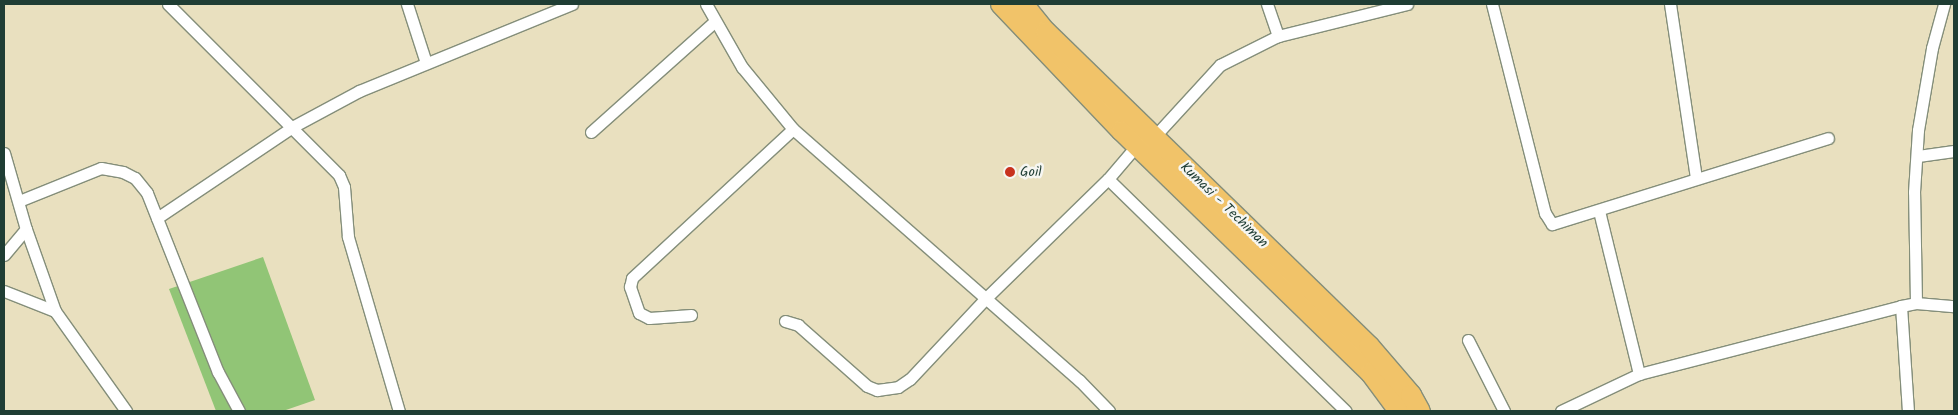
<!DOCTYPE html>
<html>
<head>
<meta charset="utf-8">
<style>
  body { margin:0 }
  #map { position:relative; width:1958px; height:415px; overflow:hidden; background:#e9e0bf; font-family:Kalam,sans-serif }
  div>[style] { position:absolute }
  .green>* { inset:0; background:#91c576 }
  .roads { filter:drop-shadow(1px 0 #848e7a) drop-shadow(-1px 0 #848e7a) drop-shadow(0 1px #848e7a) drop-shadow(0 -1px #848e7a) }
  .street>* { height:11px; margin:-5.5px; padding:0 5.5px; transform-origin:5.5px; border-radius:5.5px; background:#fff }
  .highway>* { height:20px; margin:-10px; padding:0 10px; transform-origin:10px; border-radius:10px; background:#f1c369 }
  .dots>* { width:14px; height:14px; translate:-50% -50%; box-sizing:border-box; border:2px solid #f6f6f2; border-radius:50% }
  span { translate:-50% -50%; white-space:nowrap; text-align:center; line-height:1.15; -webkit-text-stroke:5px #f6f6f2; paint-order:stroke }
  .poi-label { font-size:14px; color:#1f3d34 }
  .left { translate:0 -50%; text-align:left }
  .street-label { font-size:14px; color:#1f3d34 }
  .frame { position:absolute; inset:0; border:5px solid #1f3d34; pointer-events:none }
</style>
</head>
<body>
<div id="map">
  <div class="green">
    <i style="clip-path:polygon(263px 257px,315px 400px,283px 411px,216px 411px,169px 289px)"></i>
  </div>
  <div class="roads">
    <div class="street">
      <i style="left:168px;top:4px;width:242px;rotate:45deg"></i>
      <i style="left:339px;top:175px;width:13px;rotate:67deg"></i>
      <i style="left:344px;top:187px;width:50px;rotate:85.4deg"></i>
      <i style="left:348px;top:237px;width:181px;rotate:73.7deg"></i>
      <i style="left:407px;top:4px;width:62px;rotate:72.1deg"></i>
      <i style="left:706px;top:4px;width:73px;rotate:60.3deg"></i>
      <i style="left:742px;top:67px;width:80px;rotate:50.6deg"></i>
      <i style="left:793px;top:129px;width:381px;rotate:41.3deg"></i>
      <i style="left:1079px;top:380px;width:43px;rotate:45.9deg"></i>
      <i style="left:1267px;top:4px;width:34px;rotate:71deg"></i>
      <i style="left:1492px;top:4px;width:216px;rotate:75.8deg"></i>
      <i style="left:1545px;top:213px;width:13px;rotate:58deg"></i>
      <i style="left:1552px;top:224px;width:289px;rotate:-17.3deg"></i>
      <i style="left:1670px;top:4px;width:176px;rotate:81.5deg"></i>
      <i style="left:591px;top:132px;width:166px;rotate:-41.8deg"></i>
      <i style="left:1154px;top:137px;width:98px;rotate:-47.5deg"></i>
      <i style="left:1220px;top:65px;width:65px;rotate:-26.6deg"></i>
      <i style="left:1278px;top:36px;width:133px;rotate:-13.9deg"></i>
      <i style="left:4px;top:153px;width:79px;rotate:73.9deg"></i>
      <i style="left:26px;top:229px;width:87px;rotate:70.5deg"></i>
      <i style="left:55px;top:311px;width:123px;rotate:54.6deg"></i>
      <i style="left:1918px;top:156px;width:36px;rotate:-8deg"></i>
      <i style="left:1108px;top:179px;width:332px;rotate:44.3deg"></i>
      <i style="left:19px;top:201px;width:88px;rotate:-21.9deg"></i>
      <i style="left:101px;top:168px;width:22px;rotate:10deg"></i>
      <i style="left:123px;top:172px;width:13px;rotate:27deg"></i>
      <i style="left:135px;top:178px;width:19px;rotate:51deg"></i>
      <i style="left:147px;top:193px;width:193px;rotate:68.4deg"></i>
      <i style="left:218px;top:372px;width:44px;rotate:61.7deg"></i>
      <i style="left:1599px;top:211px;width:168px;rotate:76.2deg"></i>
      <i style="left:157px;top:218px;width:165px;rotate:-33.9deg"></i>
      <i style="left:294px;top:126px;width:74px;rotate:-28.3deg"></i>
      <i style="left:359px;top:91px;width:230px;rotate:-22.2deg"></i>
      <i style="left:4px;top:255px;width:34px;rotate:-50deg"></i>
      <i style="left:4px;top:291px;width:55px;rotate:21.4deg"></i>
      <i style="left:1916px;top:303px;width:111px;rotate:-91deg"></i>
      <i style="left:1914px;top:192px;width:62px;rotate:-86.3deg"></i>
      <i style="left:1918px;top:130px;width:83px;rotate:-80.3deg"></i>
      <i style="left:1932px;top:48px;width:46px;rotate:-74.7deg"></i>
      <i style="left:1901px;top:306px;width:105px;rotate:86.2deg"></i>
      <i style="left:691px;top:315px;width:42px;rotate:175.9deg"></i>
      <i style="left:649px;top:318px;width:11px;rotate:-153deg"></i>
      <i style="left:639px;top:313px;width:28px;rotate:-109deg"></i>
      <i style="left:630px;top:287px;width:9px;rotate:-77deg"></i>
      <i style="left:632px;top:278px;width:219px;rotate:-42.8deg"></i>
      <i style="left:785px;top:321px;width:14px;rotate:17deg"></i>
      <i style="left:798px;top:325px;width:92px;rotate:41.5deg"></i>
      <i style="left:867px;top:386px;width:11px;rotate:22deg"></i>
      <i style="left:877px;top:390px;width:21px;rotate:-8deg"></i>
      <i style="left:898px;top:387px;width:14px;rotate:-34deg"></i>
      <i style="left:910px;top:379px;width:111px;rotate:-46.8deg"></i>
      <i style="left:986px;top:298px;width:170px;rotate:-44.3deg"></i>
      <i style="left:1108px;top:179px;width:45px;rotate:-49.5deg"></i>
      <i style="left:1468px;top:340px;width:80px;rotate:63.1deg"></i>
      <i style="left:1561px;top:411px;width:86px;rotate:-25.4deg"></i>
      <i style="left:1639px;top:374px;width:271px;rotate:-14.5deg"></i>
      <i style="left:1901px;top:306px;width:15px;rotate:-11deg"></i>
      <i style="left:1916px;top:303px;width:38px;rotate:5deg"></i>
    </div>
    <div class="highway">
      <i style="left:1001px;top:4px;width:175px;rotate:46.4deg"></i>
      <i style="left:1122px;top:131px;width:347px;rotate:44.2deg"></i>
      <i style="left:1371px;top:373px;width:47px;rotate:53.6deg"></i>
      <i style="left:1023px;top:4px;width:36px;rotate:51deg"></i>
      <i style="left:1046px;top:32px;width:450px;rotate:44.2deg"></i>
      <i style="left:1369px;top:346px;width:65px;rotate:49.4deg"></i>
      <i style="left:1411px;top:395px;width:18px;rotate:61deg"></i>
    </div>
  </div>
  <div class="dots">
    <i style="left:1010px;top:172px;background:#c8321e"></i>
  </div>
  <div class="poi-label">
    <span class="left" style="left:1020px;top:172px">Goil</span>
  </div>
  <div class="street-label">
    <span style="left:1224px;top:205px;rotate:44deg">Kumasi - Techiman</span>
  </div>
  <div class="frame"></div>
</div>
</body>
</html>
